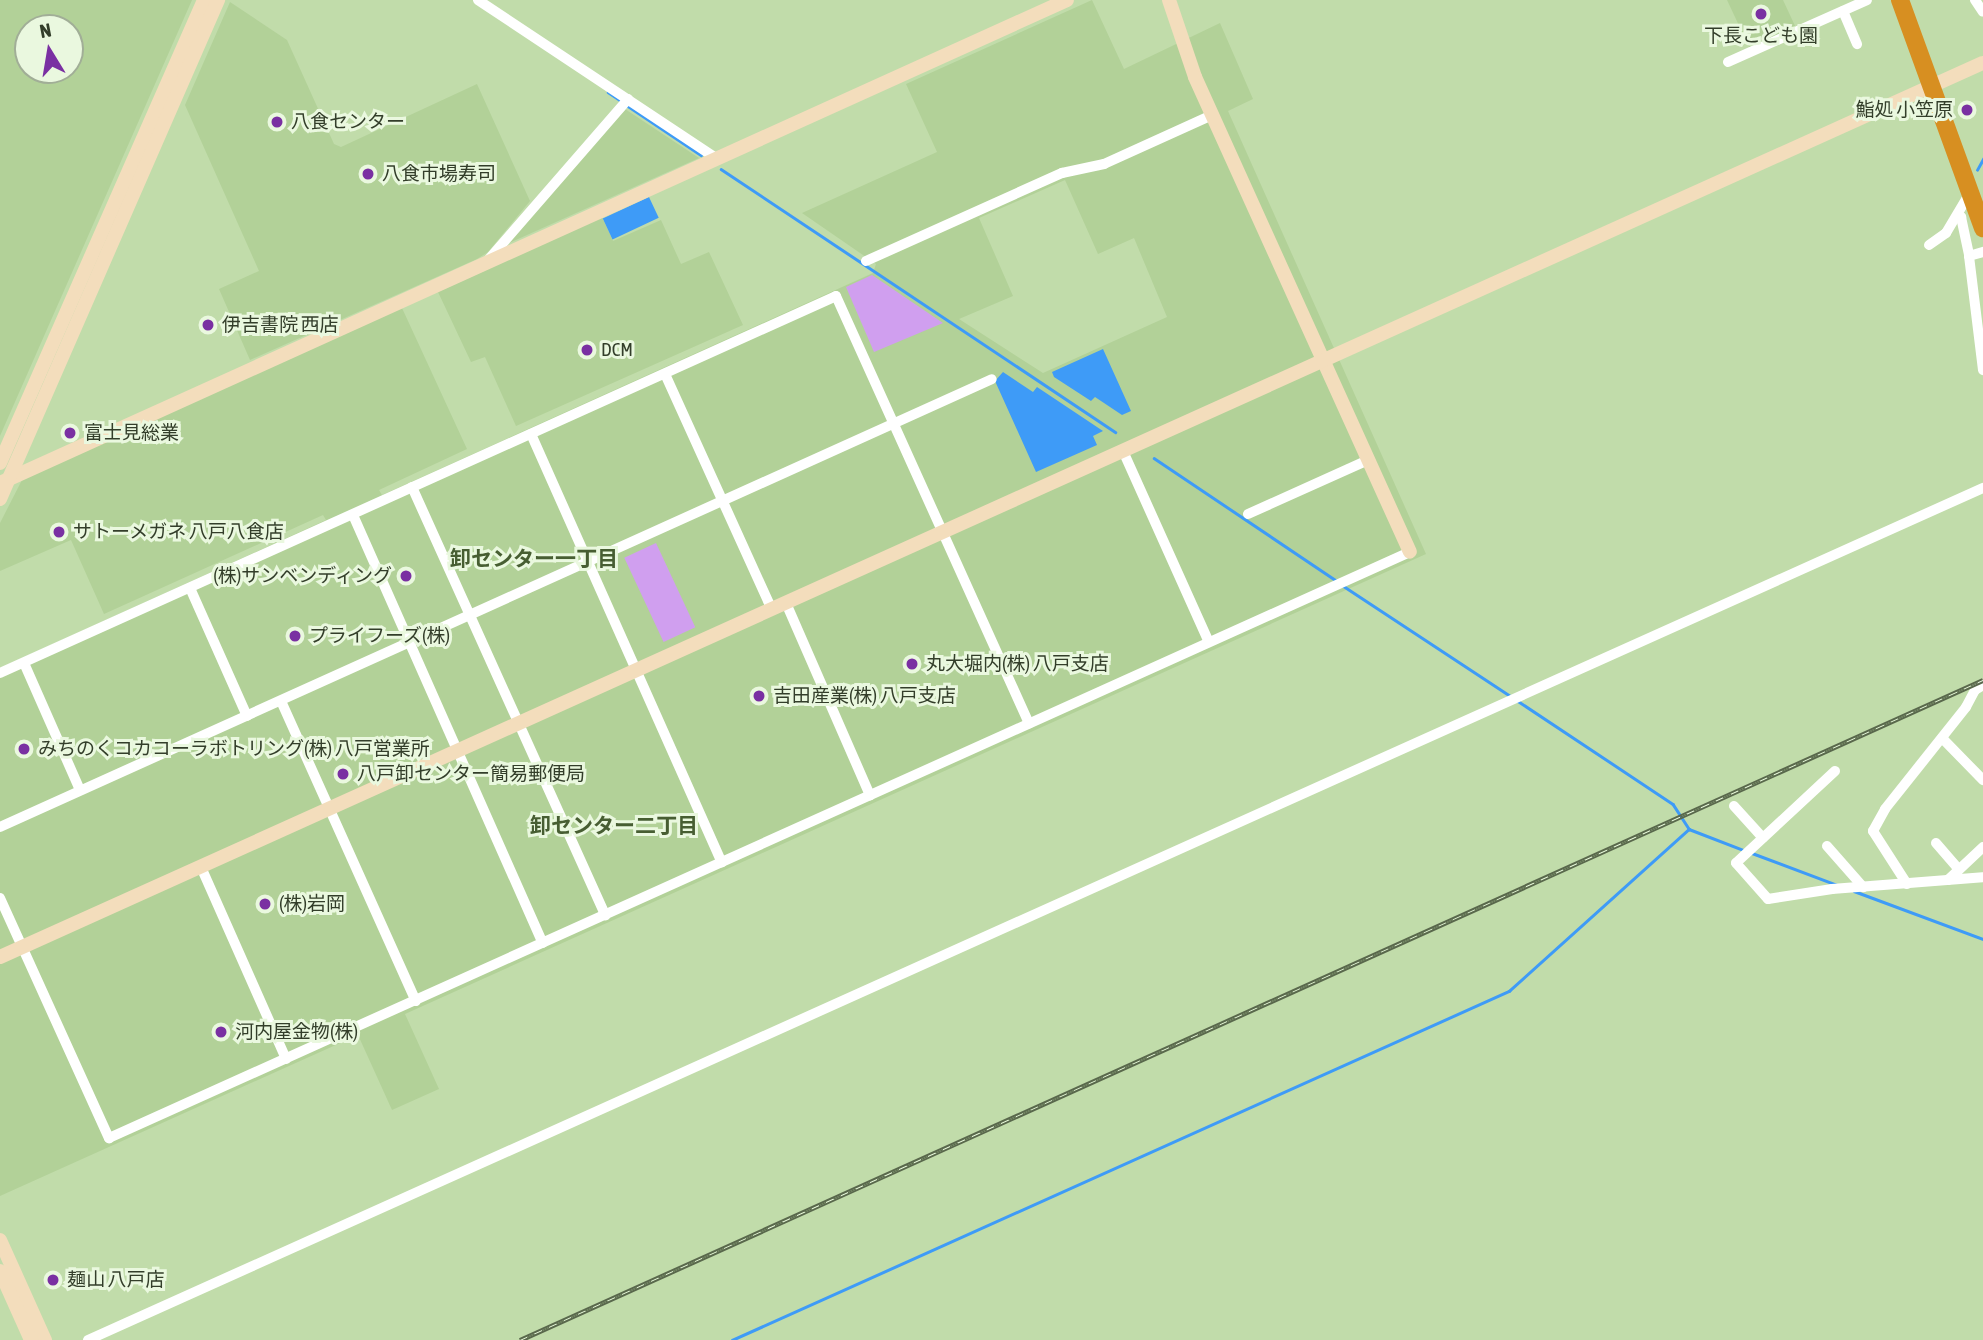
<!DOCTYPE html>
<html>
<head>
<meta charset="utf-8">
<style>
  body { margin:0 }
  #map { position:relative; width:1983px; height:1340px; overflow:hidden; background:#c1dcaa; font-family:"Asap Condensed","Noto Sans JP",sans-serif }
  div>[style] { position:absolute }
  .built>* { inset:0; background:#b2d198 }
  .green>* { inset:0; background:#d09fef; transform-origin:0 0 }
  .water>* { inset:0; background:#3e9bf7; transform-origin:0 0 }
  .stream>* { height:2.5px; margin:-1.25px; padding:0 1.25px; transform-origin:1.25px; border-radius:1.25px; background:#3e9bf7 }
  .street>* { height:10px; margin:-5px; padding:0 5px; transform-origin:5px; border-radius:5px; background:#fff }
  .secondary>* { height:14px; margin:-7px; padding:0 7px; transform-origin:7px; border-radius:7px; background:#f3ddbc }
  .highway>* { height:18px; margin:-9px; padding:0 9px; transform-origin:9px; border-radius:9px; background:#d78f21 }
  .rail>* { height:5px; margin-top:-2.5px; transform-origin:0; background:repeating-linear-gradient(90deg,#eaf8df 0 8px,#59684c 0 16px); box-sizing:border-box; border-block:2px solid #59684c }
  .dots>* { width:19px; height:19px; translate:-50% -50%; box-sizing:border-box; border:4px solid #eaf8df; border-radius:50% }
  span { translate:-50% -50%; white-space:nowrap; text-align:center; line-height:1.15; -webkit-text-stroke:6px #eaf8df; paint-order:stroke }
  .poi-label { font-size:19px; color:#333e2a }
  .right { translate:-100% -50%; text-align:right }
  .left { translate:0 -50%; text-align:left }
  .neighbourhood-label { font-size:21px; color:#475e32; font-weight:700 }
  .north { position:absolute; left:14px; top:14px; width:70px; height:70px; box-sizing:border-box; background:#eaf8df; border:2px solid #a1ae97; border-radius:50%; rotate:349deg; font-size:19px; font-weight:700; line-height:28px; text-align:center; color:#333e2a }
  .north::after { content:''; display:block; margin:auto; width:24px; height:32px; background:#7a30a2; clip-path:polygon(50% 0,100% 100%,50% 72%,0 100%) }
</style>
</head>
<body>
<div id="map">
  <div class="built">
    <i style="clip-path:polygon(evenodd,0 0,192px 0,0 436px,0 0,28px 28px,70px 28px,70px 70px,28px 70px,28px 28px)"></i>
    <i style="clip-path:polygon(evenodd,1092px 0,1124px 69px,1220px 23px,1253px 99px,1228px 111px,1426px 554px,405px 1014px,439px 1089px,392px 1110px,358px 1035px,0 1196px,0 668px,326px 520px,323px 515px,104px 614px,71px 540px,0 571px,0 523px,22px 480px,402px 308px,467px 449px,379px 490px,382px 495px,873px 273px,876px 264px,802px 213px,937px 152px,906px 84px,1092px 0,1065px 180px,1098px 254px,1134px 238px,1167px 317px,1043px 373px,959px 319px,1013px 296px,979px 218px,1065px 180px)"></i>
    <i style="clip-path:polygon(1727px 0,1783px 0,1796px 28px,1750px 49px)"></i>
    <i style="clip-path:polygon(230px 2px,287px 40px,334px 144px,341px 147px,477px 84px,530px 201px,488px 252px,477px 259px,250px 360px,219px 289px,259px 271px,185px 105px)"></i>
    <i style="clip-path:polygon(625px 109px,699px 158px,507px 244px)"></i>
    <i style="clip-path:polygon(602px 217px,613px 241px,661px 220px,681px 264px,709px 252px,743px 325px,516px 426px,485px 357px,471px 362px,438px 292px)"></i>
  </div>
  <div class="green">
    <i style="clip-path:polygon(872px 275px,943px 323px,874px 352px,846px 287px)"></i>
    <i style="left:656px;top:543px;width:93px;height:35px;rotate:65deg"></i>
  </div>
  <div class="water">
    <i style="left:649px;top:197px;width:23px;height:51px;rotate:65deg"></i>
    <i style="clip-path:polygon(1103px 349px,1131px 411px,1122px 415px,1095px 397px,1091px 401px,1054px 377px,1052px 372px)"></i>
    <i style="clip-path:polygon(1003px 372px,1033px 392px,1037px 387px,1103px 431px,1093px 436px,1097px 445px,1036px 472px,995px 381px)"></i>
  </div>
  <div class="stream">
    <i style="left:608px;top:92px;width:18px;rotate:34deg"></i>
    <i style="left:628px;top:106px;width:88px;rotate:33.9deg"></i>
    <i style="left:721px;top:169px;width:474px;rotate:33.7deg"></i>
    <i style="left:1977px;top:170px;width:13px;rotate:-61deg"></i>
    <i style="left:1154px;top:458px;width:220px;rotate:33.9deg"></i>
    <i style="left:1342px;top:585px;width:204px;rotate:33.4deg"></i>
    <i style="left:1518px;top:701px;width:186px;rotate:33.6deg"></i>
    <i style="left:1673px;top:804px;width:30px;rotate:57deg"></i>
    <i style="left:1689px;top:829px;width:61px;rotate:21.1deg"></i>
    <i style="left:1752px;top:853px;width:91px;rotate:20.6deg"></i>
    <i style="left:1854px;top:891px;width:138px;rotate:20.4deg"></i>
    <i style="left:732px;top:1340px;width:852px;rotate:-24.19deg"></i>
    <i style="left:1509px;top:991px;width:242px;rotate:-42deg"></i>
  </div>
  <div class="street">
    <i style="left:478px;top:0;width:286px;rotate:33.6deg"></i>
    <i style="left:1975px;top:0;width:14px;rotate:56deg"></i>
    <i style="left:1843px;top:11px;width:36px;rotate:67deg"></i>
    <i style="left:1728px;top:62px;width:152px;rotate:-24deg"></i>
    <i style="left:1958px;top:215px;width:4px;rotate:34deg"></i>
    <i style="left:1961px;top:217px;width:40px;rotate:78deg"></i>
    <i style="left:1969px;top:256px;width:115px;rotate:83deg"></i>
    <i style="left:1929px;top:245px;width:21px;rotate:-35deg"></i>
    <i style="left:1946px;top:233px;width:49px;rotate:-59.2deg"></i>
    <i style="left:1969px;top:256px;width:15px;rotate:-16deg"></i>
    <i style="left:489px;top:259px;width:212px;rotate:-49deg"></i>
    <i style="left:866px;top:261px;width:215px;rotate:-24.2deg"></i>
    <i style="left:1062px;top:173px;width:43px;rotate:-12.1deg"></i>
    <i style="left:1104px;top:164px;width:119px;rotate:-24.4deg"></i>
    <i style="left:665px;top:374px;width:259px;rotate:65.6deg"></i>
    <i style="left:531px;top:434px;width:469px;rotate:66deg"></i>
    <i style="left:1123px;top:451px;width:209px;rotate:65.8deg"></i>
    <i style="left:412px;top:487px;width:470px;rotate:65.7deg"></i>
    <i style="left:1248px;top:514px;width:132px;rotate:-24.2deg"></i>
    <i style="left:353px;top:515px;width:468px;rotate:66.1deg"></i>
    <i style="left:190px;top:588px;width:140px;rotate:66deg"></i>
    <i style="left:786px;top:603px;width:210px;rotate:66.4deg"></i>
    <i style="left:24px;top:663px;width:139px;rotate:66.2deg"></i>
    <i style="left:0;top:673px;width:917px;rotate:-24.27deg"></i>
    <i style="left:836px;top:296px;width:469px;rotate:65.7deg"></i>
    <i style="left:281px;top:701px;width:329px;rotate:65.8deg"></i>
    <i style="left:1942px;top:738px;width:59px;rotate:45.7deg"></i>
    <i style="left:1835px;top:771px;width:135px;rotate:137.1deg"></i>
    <i style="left:1736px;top:863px;width:48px;rotate:48.4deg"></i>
    <i style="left:1768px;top:899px;width:65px;rotate:-8.9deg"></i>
    <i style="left:1832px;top:889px;width:151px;rotate:-4.5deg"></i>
    <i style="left:1734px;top:806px;width:43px;rotate:47.8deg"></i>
    <i style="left:0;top:827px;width:1088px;rotate:-24.3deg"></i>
    <i style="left:1936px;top:843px;width:35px;rotate:49deg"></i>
    <i style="left:1827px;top:846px;width:55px;rotate:48.7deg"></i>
    <i style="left:201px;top:867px;width:210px;rotate:66.1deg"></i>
    <i style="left:1948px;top:880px;width:48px;rotate:-43.3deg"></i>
    <i style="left:1907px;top:884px;width:63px;rotate:-122.7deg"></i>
    <i style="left:1873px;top:831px;width:25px;rotate:-61deg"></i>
    <i style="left:1885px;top:809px;width:130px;rotate:-51.5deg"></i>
    <i style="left:1966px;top:707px;width:19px;rotate:-62deg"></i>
    <i style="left:1975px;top:690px;width:9px;rotate:-32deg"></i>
    <i style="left:0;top:898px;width:264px;rotate:65.6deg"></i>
    <i style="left:109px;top:1138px;width:1427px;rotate:-24.25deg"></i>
    <i style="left:88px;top:1340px;width:2078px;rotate:-24.21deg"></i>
  </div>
  <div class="secondary">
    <i style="left:1169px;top:0;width:81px;rotate:71.3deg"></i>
    <i style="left:1195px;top:77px;width:521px;rotate:65.65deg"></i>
    <i style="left:0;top:463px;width:506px;rotate:-66.22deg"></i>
    <i style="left:0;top:483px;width:1171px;rotate:-24.35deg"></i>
    <i style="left:0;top:499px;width:545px;rotate:-66.4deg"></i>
    <i style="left:0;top:957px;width:2175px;rotate:-24.27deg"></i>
    <i style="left:0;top:1240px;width:110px;rotate:65.8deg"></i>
    <i style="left:0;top:1271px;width:76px;rotate:65.8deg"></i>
  </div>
  <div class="highway">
    <i style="left:1900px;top:0;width:243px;rotate:70deg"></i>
  </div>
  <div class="rail">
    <i style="left:520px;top:1340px;width:1605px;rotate:-24.28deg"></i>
  </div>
  <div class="dots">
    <i style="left:1761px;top:14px;background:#7a30a2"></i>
    <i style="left:1967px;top:110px;background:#7a30a2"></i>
    <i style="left:277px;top:122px;background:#7a30a2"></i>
    <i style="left:368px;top:174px;background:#7a30a2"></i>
    <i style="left:208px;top:325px;background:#7a30a2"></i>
    <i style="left:587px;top:350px;background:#7a30a2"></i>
    <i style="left:70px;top:433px;background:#7a30a2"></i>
    <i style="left:59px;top:532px;background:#7a30a2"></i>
    <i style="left:406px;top:576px;background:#7a30a2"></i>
    <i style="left:295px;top:636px;background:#7a30a2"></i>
    <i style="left:912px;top:664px;background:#7a30a2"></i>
    <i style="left:759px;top:696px;background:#7a30a2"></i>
    <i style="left:24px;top:749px;background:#7a30a2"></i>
    <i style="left:343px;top:774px;background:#7a30a2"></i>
    <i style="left:265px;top:904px;background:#7a30a2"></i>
    <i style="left:221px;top:1032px;background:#7a30a2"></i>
    <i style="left:53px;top:1280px;background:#7a30a2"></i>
  </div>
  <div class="poi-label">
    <span style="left:1761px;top:36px">下長こども園</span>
    <span class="right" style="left:1953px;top:110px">鮨処 小笠原</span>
    <span class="left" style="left:291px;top:122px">八食センター</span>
    <span class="left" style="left:382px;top:174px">八食市場寿司</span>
    <span class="left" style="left:222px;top:325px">伊吉書院 西店</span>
    <span class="left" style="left:601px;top:350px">DCM</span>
    <span class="left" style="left:84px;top:433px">富士見総業</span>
    <span class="left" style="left:73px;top:532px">サトーメガネ 八戸八食店</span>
    <span class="right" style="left:392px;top:576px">(株)サンベンディング</span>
    <span class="left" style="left:309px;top:636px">プライフーズ(株)</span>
    <span class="left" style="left:926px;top:664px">丸大堀内(株) 八戸支店</span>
    <span class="left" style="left:773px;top:696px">吉田産業(株) 八戸支店</span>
    <span class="left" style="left:38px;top:749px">みちのくコカコーラボトリング(株) 八戸営業所</span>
    <span class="left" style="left:357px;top:774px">八戸卸センター簡易郵便局</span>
    <span class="left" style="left:279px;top:904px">(株)岩岡</span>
    <span class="left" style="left:235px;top:1032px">河内屋金物(株)</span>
    <span class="left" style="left:67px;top:1280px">麺山 八戸店</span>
  </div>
  <div class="neighbourhood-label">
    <span style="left:534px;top:558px">卸センター一丁目</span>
    <span style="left:614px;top:825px">卸センター二丁目</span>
  </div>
  <div class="north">N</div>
</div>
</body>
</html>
